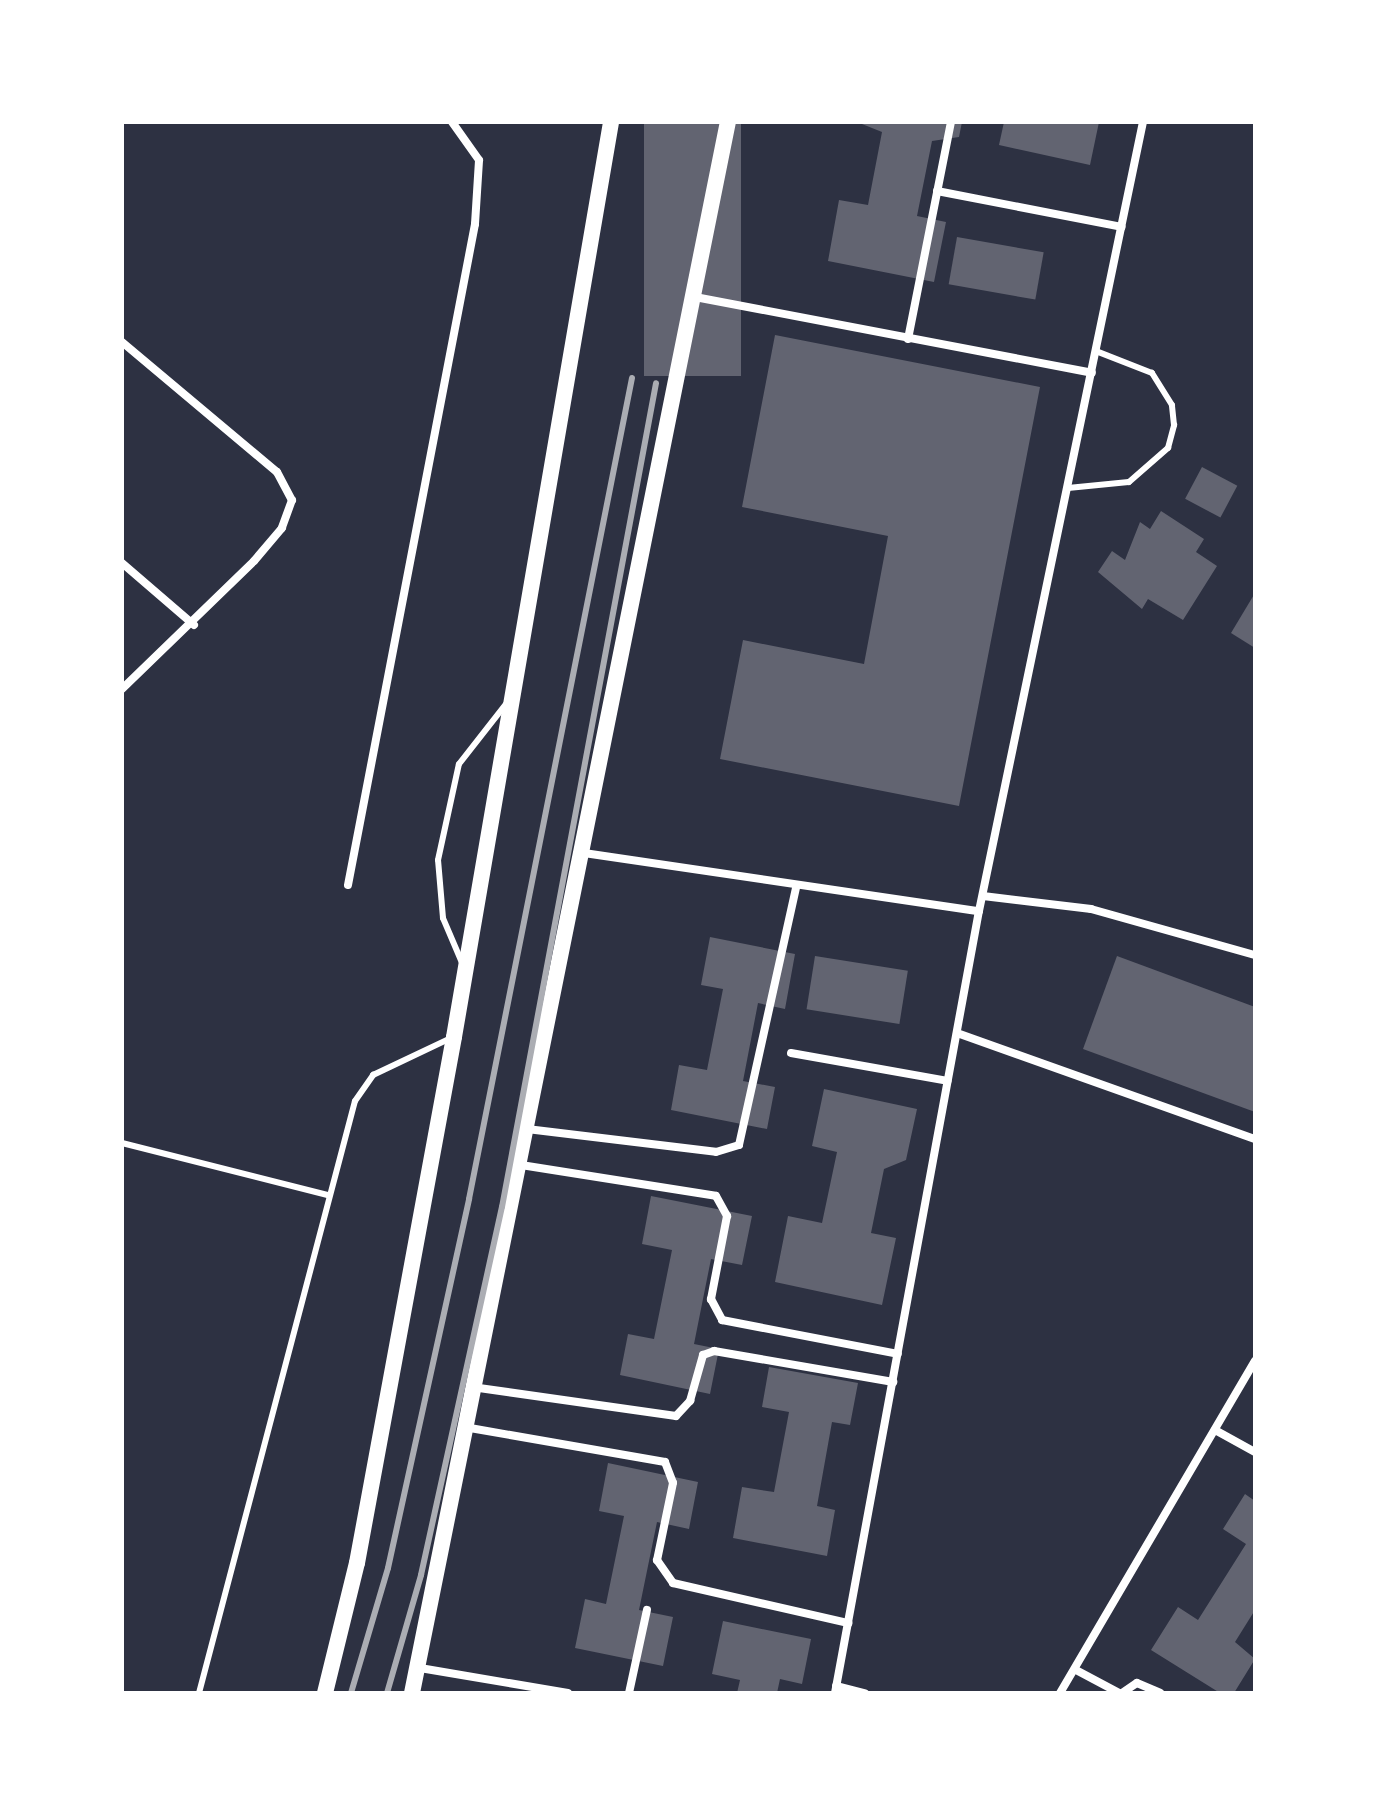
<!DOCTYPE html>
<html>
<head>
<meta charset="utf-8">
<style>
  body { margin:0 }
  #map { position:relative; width:1377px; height:1815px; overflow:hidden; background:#2d3142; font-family:Karla,sans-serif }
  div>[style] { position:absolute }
  .building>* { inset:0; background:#626471; transform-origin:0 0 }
  .service>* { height:6px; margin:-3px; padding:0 3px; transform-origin:3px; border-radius:3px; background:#fff }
  .minor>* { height:8px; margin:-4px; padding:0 4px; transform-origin:4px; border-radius:4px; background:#fff }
  .secondary>* { height:16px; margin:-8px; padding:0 8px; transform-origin:8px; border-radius:8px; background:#fff }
  .rail>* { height:6px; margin:-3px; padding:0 3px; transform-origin:3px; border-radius:3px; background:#abadb3 }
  span { translate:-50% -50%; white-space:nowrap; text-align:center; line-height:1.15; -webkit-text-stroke:8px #fff; paint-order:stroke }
  .frame { position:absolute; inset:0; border:124px solid #fff; pointer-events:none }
</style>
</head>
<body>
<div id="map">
  <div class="building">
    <i style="left:644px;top:122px;width:97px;height:254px"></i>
    <i style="clip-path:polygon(857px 122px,962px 122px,959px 137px,932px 141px,917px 216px,946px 222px,934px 282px,828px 261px,839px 200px,868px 205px,882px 132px)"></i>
    <i style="clip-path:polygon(1004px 122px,1099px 122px,1090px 165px,999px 145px)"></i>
    <i style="left:957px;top:237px;width:88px;height:48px;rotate:10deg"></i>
    <i style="clip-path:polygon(775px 335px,1040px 387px,959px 806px,720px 759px,743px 640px,864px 664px,888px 536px,742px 507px)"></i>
    <i style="left:1202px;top:467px;width:40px;height:36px;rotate:28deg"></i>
    <i style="clip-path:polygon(1161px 511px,1204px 539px,1196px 552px,1217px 566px,1183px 620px,1148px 599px,1142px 609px,1098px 572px,1112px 551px,1125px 560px,1140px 522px,1150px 529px)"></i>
    <i style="clip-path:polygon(1255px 593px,1255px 648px,1231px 633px)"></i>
    <i style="clip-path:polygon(710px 937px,795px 954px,785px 1009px,758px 1003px,743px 1081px,775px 1087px,767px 1129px,671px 1110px,679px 1065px,707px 1070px,723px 989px,701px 985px)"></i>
    <i style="left:815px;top:956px;width:94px;height:54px;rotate:9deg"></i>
    <i style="clip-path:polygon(1117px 956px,1255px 1007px,1255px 1112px,1083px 1049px)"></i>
    <i style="clip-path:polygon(824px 1089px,917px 1109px,906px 1160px,884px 1169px,871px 1233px,896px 1238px,882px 1305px,775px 1282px,788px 1216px,822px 1223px,837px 1152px,812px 1146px)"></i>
    <i style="clip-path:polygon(651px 1196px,752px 1216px,742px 1265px,711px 1259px,694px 1344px,719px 1349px,710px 1394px,620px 1375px,628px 1334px,654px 1339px,672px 1250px,642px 1244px)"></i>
    <i style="clip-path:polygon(769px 1367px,858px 1383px,850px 1425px,832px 1422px,817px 1506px,835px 1510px,827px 1556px,733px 1538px,742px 1487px,774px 1492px,789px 1412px,762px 1407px)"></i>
    <i style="clip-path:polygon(608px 1463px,698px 1482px,689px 1529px,657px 1522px,639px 1610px,673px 1617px,663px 1666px,575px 1648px,585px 1599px,606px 1604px,624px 1516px,599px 1511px)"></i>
    <i style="clip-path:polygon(1245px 1494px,1255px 1501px,1255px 1610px,1235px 1642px,1255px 1659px,1234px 1693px,1220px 1693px,1151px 1650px,1178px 1607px,1198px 1620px,1246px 1544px,1223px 1529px)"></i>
    <i style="clip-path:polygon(723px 1621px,811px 1639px,802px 1684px,780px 1679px,777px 1693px,737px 1693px,740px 1680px,712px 1674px)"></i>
  </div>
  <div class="service">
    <i style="left:1068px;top:488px;width:61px;rotate:-5.6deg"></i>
    <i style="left:1129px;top:482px;width:52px;rotate:-41.1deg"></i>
    <i style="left:1168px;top:448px;width:24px;rotate:-75deg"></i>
    <i style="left:1174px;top:425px;width:20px;rotate:-96deg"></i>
    <i style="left:1172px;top:405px;width:38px;rotate:-122deg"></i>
    <i style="left:1152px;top:373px;width:60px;rotate:-158.6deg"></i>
    <i style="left:463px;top:965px;width:51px;rotate:-113.1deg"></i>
    <i style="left:443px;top:918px;width:58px;rotate:-94.9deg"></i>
    <i style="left:438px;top:860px;width:98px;rotate:-77.7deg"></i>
    <i style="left:459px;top:764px;width:76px;rotate:-51.9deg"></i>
    <i style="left:122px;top:1143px;width:212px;rotate:14.2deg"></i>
    <i style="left:199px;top:1693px;width:612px;rotate:-75.24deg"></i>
    <i style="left:355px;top:1101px;width:32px;rotate:-55deg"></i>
    <i style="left:373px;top:1075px;width:86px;rotate:-25.4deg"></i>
  </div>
  <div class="minor">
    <i style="left:937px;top:191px;width:188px;rotate:11deg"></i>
    <i style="left:695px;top:297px;width:404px;rotate:10.8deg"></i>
    <i style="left:908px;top:339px;width:221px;rotate:-78.8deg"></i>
    <i style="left:122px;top:342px;width:202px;rotate:40deg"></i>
    <i style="left:277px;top:472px;width:32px;rotate:62deg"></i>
    <i style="left:292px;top:500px;width:30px;rotate:110deg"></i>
    <i style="left:282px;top:528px;width:43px;rotate:130.3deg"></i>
    <i style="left:254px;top:561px;width:184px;rotate:135.9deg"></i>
    <i style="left:122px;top:563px;width:95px;rotate:40.7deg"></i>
    <i style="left:584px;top:853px;width:399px;rotate:8.4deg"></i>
    <i style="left:348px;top:885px;width:673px;rotate:-79.12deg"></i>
    <i style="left:475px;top:224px;width:64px;rotate:-86.4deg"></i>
    <i style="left:479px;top:160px;width:47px;rotate:-125.4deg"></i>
    <i style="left:983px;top:896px;width:109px;rotate:6.9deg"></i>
    <i style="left:1091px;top:909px;width:170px;rotate:15.7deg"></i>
    <i style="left:957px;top:1033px;width:316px;rotate:19.6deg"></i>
    <i style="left:791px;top:1053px;width:159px;rotate:10.1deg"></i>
    <i style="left:527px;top:1129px;width:190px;rotate:6.9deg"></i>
    <i style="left:716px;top:1152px;width:24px;rotate:-17deg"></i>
    <i style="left:739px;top:1145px;width:264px;rotate:-77.5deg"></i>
    <i style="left:521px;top:1165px;width:197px;rotate:9deg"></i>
    <i style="left:716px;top:1196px;width:23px;rotate:61deg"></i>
    <i style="left:727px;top:1216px;width:85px;rotate:100.9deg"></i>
    <i style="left:711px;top:1299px;width:24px;rotate:62deg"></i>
    <i style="left:722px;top:1320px;width:179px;rotate:10.9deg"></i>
    <i style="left:479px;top:1388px;width:199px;rotate:8.1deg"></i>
    <i style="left:676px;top:1416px;width:21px;rotate:-47deg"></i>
    <i style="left:690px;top:1401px;width:48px;rotate:-74.2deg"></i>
    <i style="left:703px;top:1355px;width:12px;rotate:-20deg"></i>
    <i style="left:714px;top:1351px;width:182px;rotate:9.8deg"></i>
    <i style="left:470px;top:1428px;width:198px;rotate:9.9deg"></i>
    <i style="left:665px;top:1462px;width:22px;rotate:69deg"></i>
    <i style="left:673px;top:1483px;width:79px;rotate:101.7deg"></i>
    <i style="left:657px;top:1560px;width:28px;rotate:55deg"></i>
    <i style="left:673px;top:1583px;width:180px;rotate:12.9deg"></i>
    <i style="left:1215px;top:1430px;width:46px;rotate:28.8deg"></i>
    <i style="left:420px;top:1668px;width:150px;rotate:9.6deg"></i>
    <i style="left:1076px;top:1670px;width:49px;rotate:28.1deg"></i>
    <i style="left:836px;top:1686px;width:30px;rotate:14deg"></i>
    <i style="left:629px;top:1693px;width:85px;rotate:-77.8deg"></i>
    <i style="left:835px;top:1693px;width:795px;rotate:-79.57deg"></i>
    <i style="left:979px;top:911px;width:806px;rotate:-78.26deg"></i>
    <i style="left:1060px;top:1693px;width:385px;rotate:-59.6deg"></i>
    <i style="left:1122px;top:1693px;width:18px;rotate:-34deg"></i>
    <i style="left:1137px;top:1683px;width:25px;rotate:23deg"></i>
  </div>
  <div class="secondary">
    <i style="left:325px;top:1693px;width:134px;rotate:-76.2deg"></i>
    <i style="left:357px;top:1563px;width:535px;rotate:-79.55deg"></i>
    <i style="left:454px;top:1037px;width:928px;rotate:-80.26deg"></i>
    <i style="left:412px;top:1693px;width:1602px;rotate:-78.63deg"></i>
  </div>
  <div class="rail">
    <i style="left:351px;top:1693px;width:130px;rotate:-73.5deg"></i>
    <i style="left:388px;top:1568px;width:378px;rotate:-77.6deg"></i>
    <i style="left:469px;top:1199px;width:837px;rotate:-78.77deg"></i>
    <i style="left:387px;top:1693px;width:123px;rotate:-73.9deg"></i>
    <i style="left:421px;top:1575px;width:377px;rotate:-77.6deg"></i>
    <i style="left:502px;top:1207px;width:838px;rotate:-79.41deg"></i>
  </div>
  <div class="frame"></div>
</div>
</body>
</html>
